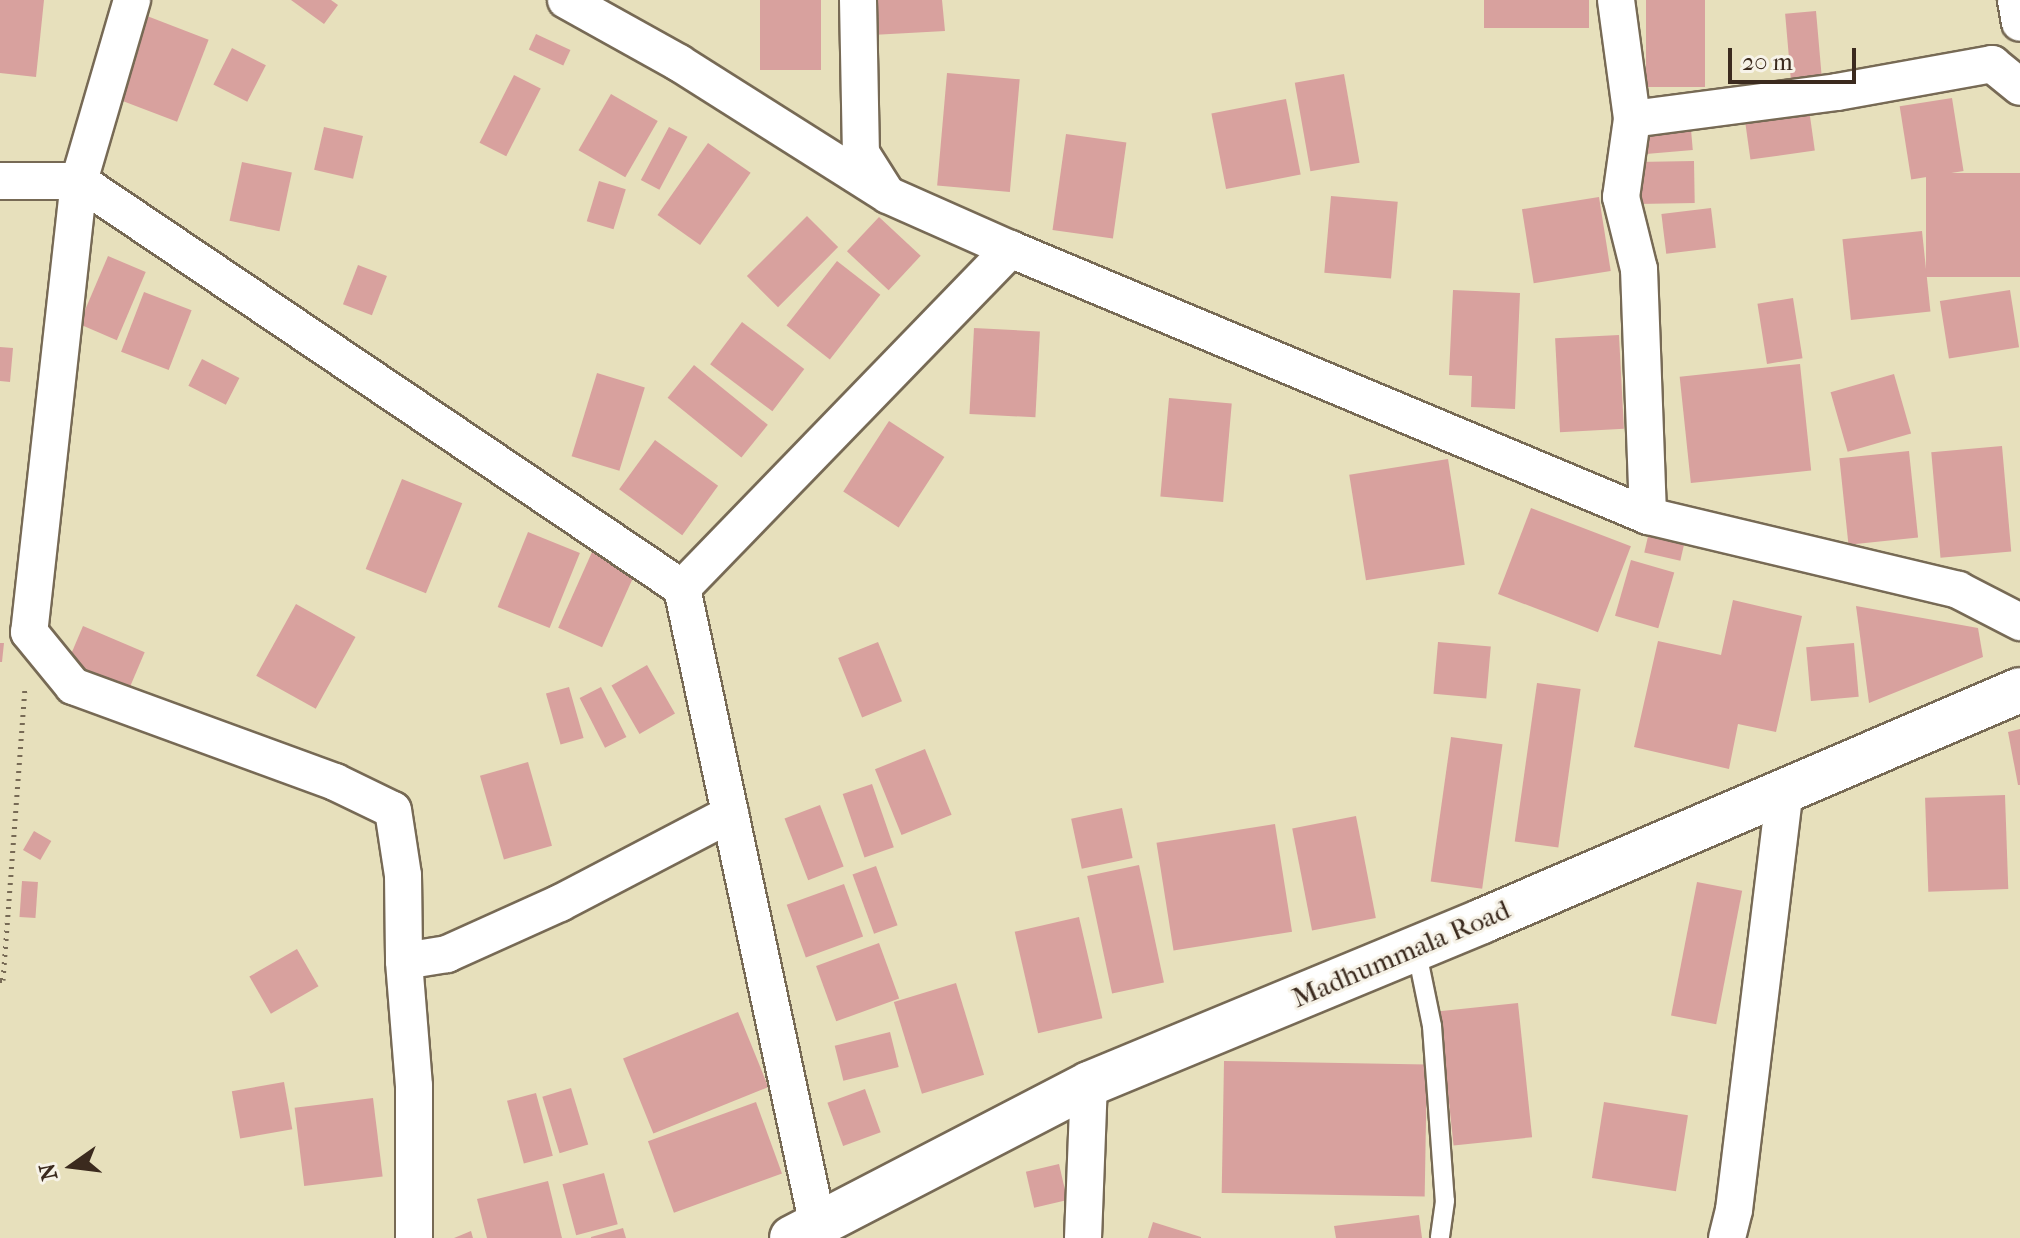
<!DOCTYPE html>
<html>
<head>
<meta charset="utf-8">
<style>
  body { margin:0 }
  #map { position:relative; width:2020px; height:1238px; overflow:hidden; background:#e7e0bc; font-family:"IM FELL French Canon",serif }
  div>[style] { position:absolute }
  .building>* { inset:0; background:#d8a19e; transform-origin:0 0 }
  .path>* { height:5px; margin-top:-2.5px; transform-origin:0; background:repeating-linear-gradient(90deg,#776a55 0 2px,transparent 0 8px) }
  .roads { filter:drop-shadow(2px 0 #776a55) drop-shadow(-2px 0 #776a55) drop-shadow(0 2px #776a55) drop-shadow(0 -2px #776a55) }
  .service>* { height:18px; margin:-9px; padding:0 9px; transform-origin:9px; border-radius:9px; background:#fff }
  .minor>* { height:36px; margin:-18px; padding:0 18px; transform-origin:18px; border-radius:18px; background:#fff }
  .tertiary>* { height:44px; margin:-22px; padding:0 22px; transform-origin:22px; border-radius:22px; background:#fff }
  span { translate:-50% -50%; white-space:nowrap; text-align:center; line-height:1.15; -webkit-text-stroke:6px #f7f3e8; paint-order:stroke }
  .street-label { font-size:28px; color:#3b2a1e }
  .north { position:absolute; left:32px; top:1126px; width:80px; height:80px; -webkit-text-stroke:6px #f7f3e8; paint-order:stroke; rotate:256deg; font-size:22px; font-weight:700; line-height:32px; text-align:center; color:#3b2a1e }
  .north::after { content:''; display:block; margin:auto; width:28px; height:36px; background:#3b2a1e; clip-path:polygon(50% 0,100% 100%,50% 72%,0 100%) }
  .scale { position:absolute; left:1728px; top:48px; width:128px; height:36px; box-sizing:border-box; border:4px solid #3b2a1e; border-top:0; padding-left:10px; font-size:24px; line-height:28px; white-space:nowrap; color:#3b2a1e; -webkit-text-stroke:6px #f7f3e8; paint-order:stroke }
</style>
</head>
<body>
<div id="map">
  <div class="building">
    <i style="clip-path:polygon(0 0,44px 0,36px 77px,0 73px)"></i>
    <i style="clip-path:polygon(291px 0,331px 0,338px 5px,324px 24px)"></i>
    <i style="left:760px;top:0;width:61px;height:70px"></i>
    <i style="clip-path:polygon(869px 0,942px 0,945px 31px,872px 35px)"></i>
    <i style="left:1484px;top:0;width:105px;height:28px"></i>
    <i style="left:1646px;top:0;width:59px;height:87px"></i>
    <i style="left:1816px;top:11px;width:67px;height:31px;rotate:85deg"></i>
    <i style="left:147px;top:16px;width:66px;height:88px;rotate:21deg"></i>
    <i style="left:536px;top:34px;width:38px;height:17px;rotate:25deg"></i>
    <i style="left:232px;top:48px;width:38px;height:41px;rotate:27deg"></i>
    <i style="left:947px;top:73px;width:73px;height:113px;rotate:5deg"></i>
    <i style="left:1344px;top:74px;width:90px;height:50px;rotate:80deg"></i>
    <i style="left:514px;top:75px;width:30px;height:76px;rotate:27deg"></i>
    <i style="left:611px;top:94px;width:54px;height:65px;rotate:30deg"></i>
    <i style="left:1952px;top:98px;width:74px;height:53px;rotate:81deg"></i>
    <i style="left:1286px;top:99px;width:77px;height:76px;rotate:79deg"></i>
    <i style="left:1808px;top:102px;width:49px;height:65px;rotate:82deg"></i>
    <i style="left:1690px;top:118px;width:32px;height:47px;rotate:85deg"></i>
    <i style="left:324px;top:127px;width:40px;height:44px;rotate:13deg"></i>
    <i style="left:669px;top:127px;width:21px;height:60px;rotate:28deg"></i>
    <i style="left:1066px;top:134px;width:61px;height:97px;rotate:8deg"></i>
    <i style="left:708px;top:143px;width:52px;height:88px;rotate:35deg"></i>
    <i style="left:1694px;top:161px;width:42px;height:57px;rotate:89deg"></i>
    <i style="left:242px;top:162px;width:51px;height:60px;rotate:12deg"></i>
    <i style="left:2020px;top:173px;width:104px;height:94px;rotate:90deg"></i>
    <i style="left:599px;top:181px;width:28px;height:42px;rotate:17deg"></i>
    <i style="left:1331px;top:196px;width:67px;height:77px;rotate:5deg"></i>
    <i style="left:1599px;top:197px;width:75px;height:78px;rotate:81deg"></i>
    <i style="left:1711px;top:208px;width:40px;height:50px;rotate:83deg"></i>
    <i style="left:807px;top:216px;width:44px;height:85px;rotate:45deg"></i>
    <i style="left:879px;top:217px;width:57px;height:47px;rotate:43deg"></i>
    <i style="left:1922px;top:231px;width:81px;height:80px;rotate:84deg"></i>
    <i style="left:108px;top:256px;width:41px;height:74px;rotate:23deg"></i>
    <i style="left:837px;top:261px;width:55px;height:82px;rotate:38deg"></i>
    <i style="left:358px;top:265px;width:31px;height:42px;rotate:21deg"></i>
    <i style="clip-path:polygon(1453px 290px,1520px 293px,1515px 409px,1471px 407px,1472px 376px,1449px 375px)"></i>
    <i style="left:2010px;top:290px;width:58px;height:71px;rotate:81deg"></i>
    <i style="left:144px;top:292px;width:51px;height:64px;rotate:21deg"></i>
    <i style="left:1793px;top:298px;width:61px;height:36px;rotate:81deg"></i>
    <i style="left:742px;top:322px;width:78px;height:53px;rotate:37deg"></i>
    <i style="left:974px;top:328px;width:66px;height:86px;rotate:3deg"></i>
    <i style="left:1619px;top:335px;width:94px;height:64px;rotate:87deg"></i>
    <i style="clip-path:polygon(0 347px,13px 348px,10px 382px,0 381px)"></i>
    <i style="left:202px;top:359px;width:42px;height:30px;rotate:27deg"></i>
    <i style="left:1800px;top:364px;width:107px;height:121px;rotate:84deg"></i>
    <i style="left:694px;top:365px;width:95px;height:42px;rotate:39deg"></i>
    <i style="left:597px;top:373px;width:50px;height:87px;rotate:17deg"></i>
    <i style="left:1894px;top:374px;width:62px;height:66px;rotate:74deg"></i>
    <i style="left:1169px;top:398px;width:63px;height:99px;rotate:5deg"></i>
    <i style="left:889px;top:421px;width:66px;height:84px;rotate:33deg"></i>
    <i style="left:655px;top:440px;width:78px;height:61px;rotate:36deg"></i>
    <i style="left:2002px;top:446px;width:106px;height:71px;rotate:85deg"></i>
    <i style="left:1909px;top:451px;width:87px;height:70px;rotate:84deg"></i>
    <i style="left:1448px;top:459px;width:107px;height:100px;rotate:81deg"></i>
    <i style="left:402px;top:479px;width:65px;height:97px;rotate:22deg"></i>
    <i style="left:1531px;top:508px;width:107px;height:92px;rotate:21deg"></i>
    <i style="left:528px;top:532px;width:56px;height:81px;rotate:22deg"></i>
    <i style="left:1649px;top:532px;width:37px;height:21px;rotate:13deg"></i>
    <i style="left:592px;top:552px;width:48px;height:83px;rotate:24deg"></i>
    <i style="left:1631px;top:560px;width:45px;height:58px;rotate:16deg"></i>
    <i style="clip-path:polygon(1733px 600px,1802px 616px,1776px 732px,1738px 724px,1729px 769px,1634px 747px,1658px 641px,1721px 655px)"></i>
    <i style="left:296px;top:604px;width:68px;height:82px;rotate:29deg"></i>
    <i style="clip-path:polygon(1856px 606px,1978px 628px,1983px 657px,1869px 703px)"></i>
    <i style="left:83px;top:626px;width:67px;height:41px;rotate:23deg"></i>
    <i style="left:878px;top:642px;width:64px;height:43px;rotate:68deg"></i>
    <i style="left:1438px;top:642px;width:53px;height:52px;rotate:5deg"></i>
    <i style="clip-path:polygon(0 643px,4px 643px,2px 662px,0 662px)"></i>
    <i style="left:1854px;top:643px;width:54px;height:48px;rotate:85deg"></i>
    <i style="left:647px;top:665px;width:56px;height:41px;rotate:60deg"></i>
    <i style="left:1537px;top:683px;width:44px;height:160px;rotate:8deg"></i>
    <i style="left:569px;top:687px;width:53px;height:24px;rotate:74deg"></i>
    <i style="left:601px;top:687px;width:56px;height:24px;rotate:63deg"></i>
    <i style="clip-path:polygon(2020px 729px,2020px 785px,2018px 785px,2008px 732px)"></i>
    <i style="left:1451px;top:737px;width:52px;height:146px;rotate:8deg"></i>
    <i style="left:925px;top:749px;width:71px;height:54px;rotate:68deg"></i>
    <i style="left:528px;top:762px;width:87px;height:50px;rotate:74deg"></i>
    <i style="left:872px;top:784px;width:67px;height:31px;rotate:71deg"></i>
    <i style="left:2005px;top:795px;width:94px;height:80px;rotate:88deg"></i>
    <i style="left:820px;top:805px;width:66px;height:38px;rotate:69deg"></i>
    <i style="left:1122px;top:808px;width:51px;height:52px;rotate:78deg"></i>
    <i style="left:1356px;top:816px;width:104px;height:65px;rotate:79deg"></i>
    <i style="left:1275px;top:824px;width:109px;height:120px;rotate:81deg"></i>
    <i style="left:34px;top:831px;width:20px;height:22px;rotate:30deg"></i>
    <i style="left:1139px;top:865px;width:120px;height:53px;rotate:78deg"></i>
    <i style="left:876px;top:866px;width:63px;height:25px;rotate:70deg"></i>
    <i style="left:22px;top:881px;width:16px;height:36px;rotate:4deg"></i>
    <i style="left:1697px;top:882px;width:46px;height:136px;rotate:11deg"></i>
    <i style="left:844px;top:884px;width:56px;height:61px;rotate:70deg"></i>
    <i style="left:1079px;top:917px;width:104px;height:66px;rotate:77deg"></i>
    <i style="left:879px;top:943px;width:59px;height:67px;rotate:70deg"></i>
    <i style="left:297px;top:949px;width:43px;height:55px;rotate:60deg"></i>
    <i style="left:956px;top:983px;width:96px;height:65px;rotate:73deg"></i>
    <i style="left:1518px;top:1003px;width:135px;height:79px;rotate:84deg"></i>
    <i style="left:738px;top:1012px;width:81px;height:124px;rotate:68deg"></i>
    <i style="left:890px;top:1032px;width:36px;height:57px;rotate:76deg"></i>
    <i style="left:1224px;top:1061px;width:203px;height:132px;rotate:1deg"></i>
    <i style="left:284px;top:1082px;width:48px;height:53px;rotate:80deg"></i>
    <i style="left:571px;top:1088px;width:59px;height:30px;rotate:73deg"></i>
    <i style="left:865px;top:1089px;width:46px;height:40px;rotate:70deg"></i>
    <i style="left:536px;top:1093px;width:65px;height:30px;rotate:75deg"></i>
    <i style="left:373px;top:1098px;width:79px;height:79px;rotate:83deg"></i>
    <i style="left:756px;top:1102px;width:76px;height:115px;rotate:70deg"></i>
    <i style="left:1604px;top:1102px;width:85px;height:77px;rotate:9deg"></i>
    <i style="left:1059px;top:1164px;width:37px;height:34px;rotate:77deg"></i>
    <i style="left:604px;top:1173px;width:53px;height:43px;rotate:75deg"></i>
    <i style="clip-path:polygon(548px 1181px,562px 1238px,487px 1238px,477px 1199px)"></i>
    <i style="clip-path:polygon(1419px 1215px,1422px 1238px,1336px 1238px,1334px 1226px)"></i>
    <i style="clip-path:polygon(1153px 1222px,1201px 1237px,1201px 1238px,1148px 1238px)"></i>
    <i style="clip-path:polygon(623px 1228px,626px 1238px,591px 1238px,591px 1237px)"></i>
    <i style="clip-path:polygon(471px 1231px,473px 1238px,454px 1238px)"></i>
  </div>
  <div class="path">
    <i style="left:0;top:980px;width:3px"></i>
    <i style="left:3px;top:980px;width:292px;rotate:-85.7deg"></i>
  </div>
  <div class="roads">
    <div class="service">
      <i style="left:1416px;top:948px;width:80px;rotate:78.4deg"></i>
      <i style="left:1432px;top:1026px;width:175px;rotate:85.8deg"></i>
      <i style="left:1445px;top:1201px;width:37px;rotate:98deg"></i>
    </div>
    <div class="minor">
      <i style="left:132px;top:0;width:189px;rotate:106.3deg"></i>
      <i style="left:79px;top:181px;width:454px;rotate:96.3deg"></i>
      <i style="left:29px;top:632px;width:70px;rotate:50.8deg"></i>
      <i style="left:73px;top:686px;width:279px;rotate:20.1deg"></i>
      <i style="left:335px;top:782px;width:64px;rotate:25.8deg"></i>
      <i style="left:393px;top:810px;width:66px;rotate:81.3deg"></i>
      <i style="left:403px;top:875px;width:86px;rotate:89.3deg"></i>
      <i style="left:566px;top:0;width:129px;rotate:29.1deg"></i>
      <i style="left:679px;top:63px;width:247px;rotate:32.3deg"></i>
      <i style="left:888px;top:195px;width:133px;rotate:23.9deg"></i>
      <i style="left:1010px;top:249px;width:692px;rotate:22.71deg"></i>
      <i style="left:1648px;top:516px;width:319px;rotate:13.4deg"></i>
      <i style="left:1958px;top:590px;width:70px;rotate:27.3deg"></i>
      <i style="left:858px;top:0;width:153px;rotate:88.9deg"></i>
      <i style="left:861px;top:153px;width:45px;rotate:57.7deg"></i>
      <i style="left:1616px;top:0;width:120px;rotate:82.3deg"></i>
      <i style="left:1632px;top:119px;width:79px;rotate:98deg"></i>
      <i style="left:1621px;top:197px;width:74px;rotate:76deg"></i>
      <i style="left:1639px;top:269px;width:247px;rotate:87.9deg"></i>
      <i style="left:2016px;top:0;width:23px;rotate:80deg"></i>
      <i style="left:1632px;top:119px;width:207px;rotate:-7.5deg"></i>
      <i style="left:1837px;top:92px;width:158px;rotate:-10.2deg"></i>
      <i style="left:1992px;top:64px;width:36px;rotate:39deg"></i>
      <i style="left:0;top:181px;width:79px"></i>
      <i style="left:79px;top:181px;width:728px;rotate:34.02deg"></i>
      <i style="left:682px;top:588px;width:652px;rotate:77.97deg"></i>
      <i style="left:682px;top:588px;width:472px;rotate:-45.9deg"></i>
      <i style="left:414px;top:1238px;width:152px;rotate:-90deg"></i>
      <i style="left:414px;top:1086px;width:125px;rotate:-94.6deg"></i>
      <i style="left:404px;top:961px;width:44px;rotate:-9.2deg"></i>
      <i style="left:447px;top:954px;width:124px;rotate:-24.3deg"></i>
      <i style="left:560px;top:903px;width:192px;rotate:-27.6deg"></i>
      <i style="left:1083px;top:1238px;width:154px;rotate:-87.8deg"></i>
      <i style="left:1727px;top:1238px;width:29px;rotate:-76deg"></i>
      <i style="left:1734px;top:1210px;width:424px;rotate:-83.1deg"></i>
    </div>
    <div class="tertiary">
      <i style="left:792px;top:1238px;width:335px;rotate:-27.4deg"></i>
      <i style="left:1089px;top:1084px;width:425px;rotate:-22.5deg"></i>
      <i style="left:1482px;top:921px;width:585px;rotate:-23.24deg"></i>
    </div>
  </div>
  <div class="street-label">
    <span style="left:1401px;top:954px;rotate:-23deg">Madhummala Road</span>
  </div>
  <div class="north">N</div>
  <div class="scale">20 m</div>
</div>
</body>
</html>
